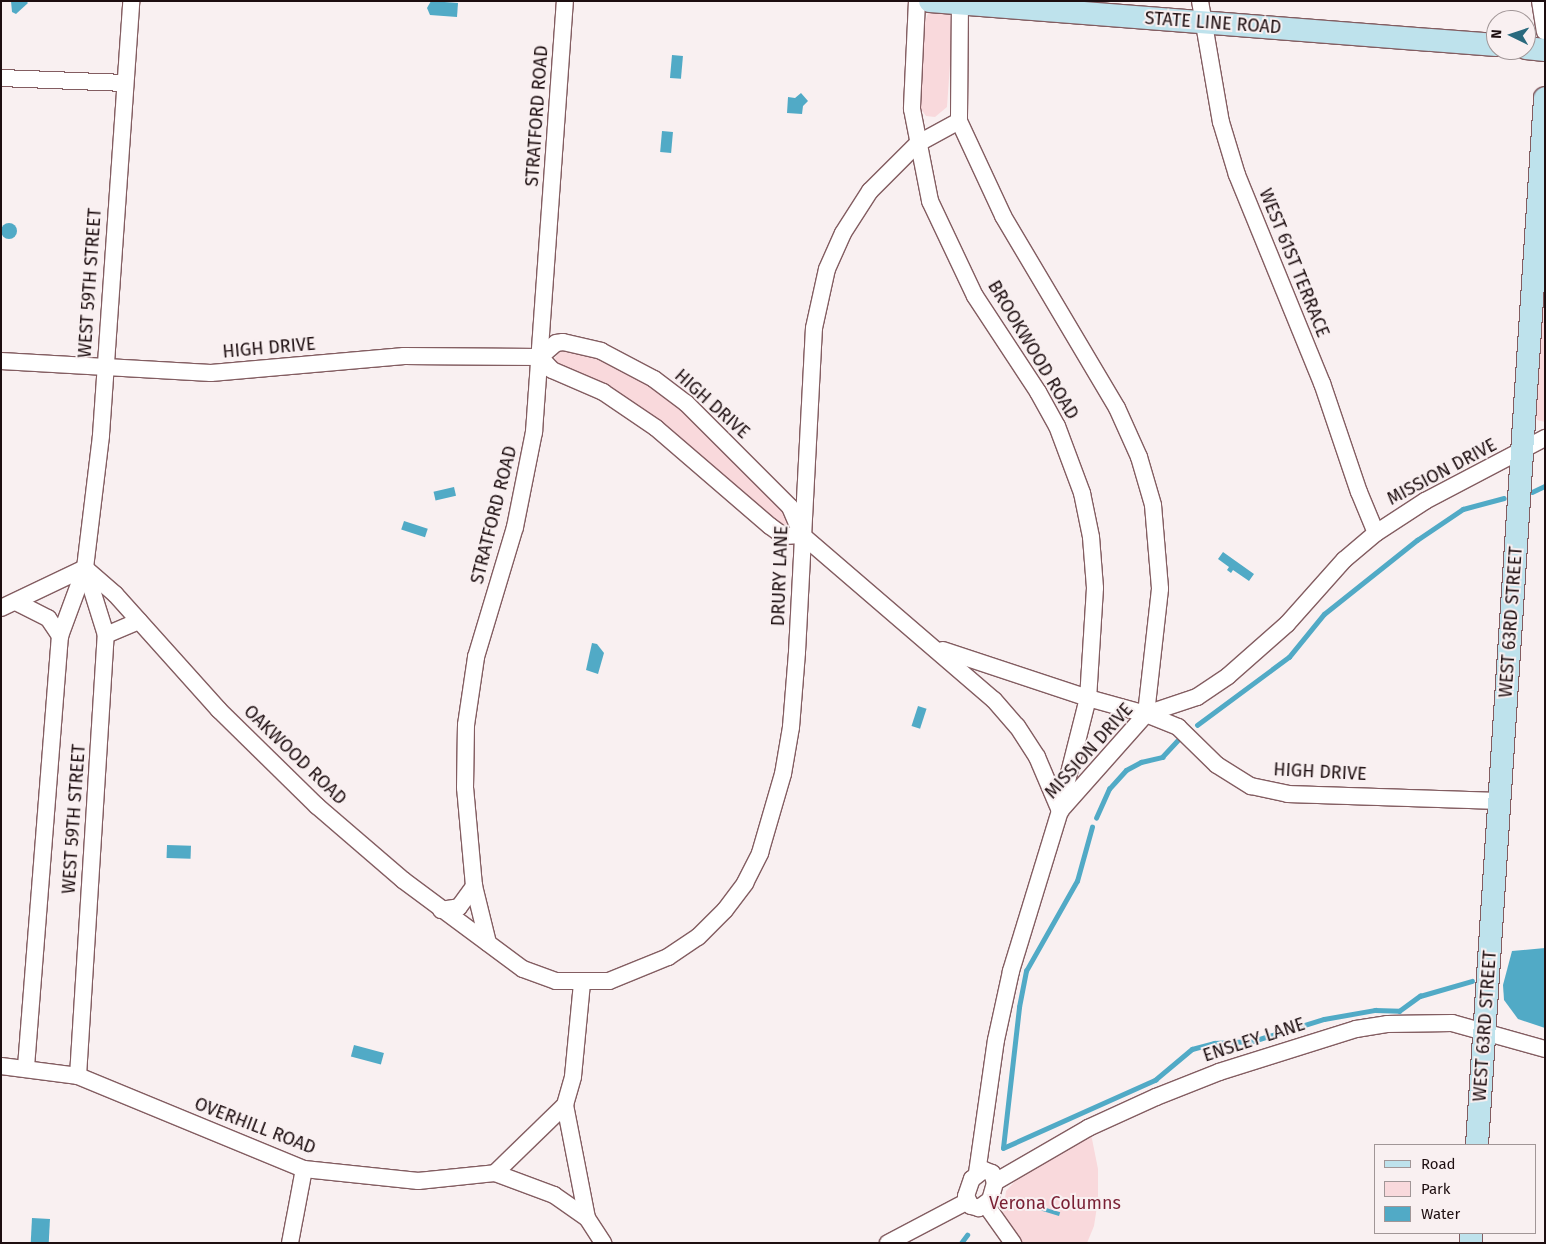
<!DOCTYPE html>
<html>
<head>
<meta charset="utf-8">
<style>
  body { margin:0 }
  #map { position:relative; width:1546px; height:1244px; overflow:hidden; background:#f9f0f1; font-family:"Fira Sans",sans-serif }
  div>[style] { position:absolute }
  .green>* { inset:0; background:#f9d9dc }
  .water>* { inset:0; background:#51aac6; transform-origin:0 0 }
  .round { border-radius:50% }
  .stream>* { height:4.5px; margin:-2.25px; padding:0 2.25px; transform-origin:2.25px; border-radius:2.25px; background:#51aac6 }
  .roads { filter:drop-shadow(1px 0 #835d61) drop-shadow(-1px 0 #835d61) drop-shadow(0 1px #835d61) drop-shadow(0 -1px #835d61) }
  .minor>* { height:16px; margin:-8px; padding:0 8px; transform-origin:8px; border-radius:8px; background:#fff }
  .secondary>* { height:22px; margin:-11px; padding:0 11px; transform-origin:11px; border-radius:11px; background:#bee2ec }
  span { translate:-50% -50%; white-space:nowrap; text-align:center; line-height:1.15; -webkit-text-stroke:4px #f9f0f1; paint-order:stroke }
  .street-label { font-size:18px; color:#1d0e10 }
  .park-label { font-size:18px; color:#791f33 }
  .frame { position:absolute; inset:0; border:2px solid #1d0e10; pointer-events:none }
  .legend { position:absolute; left:1374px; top:1144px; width:162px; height:90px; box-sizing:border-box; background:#f9f0f1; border:1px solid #a19697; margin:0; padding:6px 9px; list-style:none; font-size:15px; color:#1d0e10 }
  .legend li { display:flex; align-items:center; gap:10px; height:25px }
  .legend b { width:25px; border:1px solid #a19697 }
  .north { position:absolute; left:1486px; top:10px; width:50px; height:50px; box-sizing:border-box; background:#f9f0f1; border:1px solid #a19697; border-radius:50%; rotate:274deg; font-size:14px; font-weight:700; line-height:20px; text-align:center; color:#1d0e10 }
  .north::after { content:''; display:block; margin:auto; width:18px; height:22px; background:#2a6a7e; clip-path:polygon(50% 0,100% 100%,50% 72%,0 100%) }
</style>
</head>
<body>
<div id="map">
  <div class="green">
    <i style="clip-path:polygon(936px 10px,950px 14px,953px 22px,947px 107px,935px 117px,926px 116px,918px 105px,925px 22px,928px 13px)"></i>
    <i style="clip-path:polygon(1545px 244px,1545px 422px,1537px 420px,1533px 412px)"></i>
    <i style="clip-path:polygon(560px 350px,579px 352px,609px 362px,662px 392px,697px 422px,794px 524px,788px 531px,559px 366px,555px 358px)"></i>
    <i style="clip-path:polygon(1091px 1134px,1098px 1169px,1098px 1200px,1094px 1226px,1087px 1243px,1020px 1243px,1003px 1213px,1006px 1191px,1016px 1180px,1069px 1145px)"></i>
  </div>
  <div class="water">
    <i style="clip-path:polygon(11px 1px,26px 1px,28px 3px,16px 14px,12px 12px)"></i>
    <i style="clip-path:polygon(431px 1px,458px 3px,457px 17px,430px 15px,427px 8px)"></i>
    <i style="left:672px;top:55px;width:11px;height:23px;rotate:5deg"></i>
    <i style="clip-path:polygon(801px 93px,808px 101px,803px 106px,802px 114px,787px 113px,788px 97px,795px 98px)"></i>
    <i style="left:662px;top:131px;width:11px;height:21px;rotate:5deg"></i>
    <i class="round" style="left:1px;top:223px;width:16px;height:16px"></i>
    <i style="left:454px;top:487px;width:9px;height:21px;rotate:77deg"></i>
    <i style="left:404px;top:521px;width:25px;height:9px;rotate:18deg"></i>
    <i style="clip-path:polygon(1223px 552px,1254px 574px,1249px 581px,1233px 570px,1231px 573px,1227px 570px,1229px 567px,1218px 559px)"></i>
    <i style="clip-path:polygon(592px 643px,597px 644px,604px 653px,598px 674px,586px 670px)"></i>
    <i style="left:918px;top:706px;width:9px;height:21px;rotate:18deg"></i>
    <i style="left:167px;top:845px;width:24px;height:13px;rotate:2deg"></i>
    <i style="clip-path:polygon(1545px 948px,1545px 1028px,1518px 1019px,1504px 1000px,1503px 985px,1512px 951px)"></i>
    <i style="left:354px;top:1045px;width:31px;height:12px;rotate:15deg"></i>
    <i style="left:1020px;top:1200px;width:42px;height:4px;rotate:17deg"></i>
    <i style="left:32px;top:1218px;width:18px;height:25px;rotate:3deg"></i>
  </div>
  <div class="stream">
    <i style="left:1532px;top:492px;width:14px;rotate:-25deg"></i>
    <i style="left:1197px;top:725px;width:114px;rotate:-36.5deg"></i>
    <i style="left:1289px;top:657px;width:55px;rotate:-50.9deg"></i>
    <i style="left:1324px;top:614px;width:119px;rotate:-38.5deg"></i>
    <i style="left:1417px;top:540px;width:55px;rotate:-34deg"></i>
    <i style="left:1463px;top:509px;width:42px;rotate:-15deg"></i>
    <i style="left:1096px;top:818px;width:32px;rotate:-66deg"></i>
    <i style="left:1109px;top:789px;width:25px;rotate:-48deg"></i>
    <i style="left:1126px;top:770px;width:17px;rotate:-28deg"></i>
    <i style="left:1141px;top:762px;width:22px;rotate:-13deg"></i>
    <i style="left:1162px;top:757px;width:23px;rotate:-47deg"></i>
    <i style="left:1003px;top:1148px;width:167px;rotate:-24.1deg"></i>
    <i style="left:1155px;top:1080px;width:48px;rotate:-40deg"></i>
    <i style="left:1192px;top:1049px;width:23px;rotate:-15deg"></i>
    <i style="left:1214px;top:1043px;width:39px;rotate:-3deg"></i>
    <i style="left:1253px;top:1041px;width:74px;rotate:-17.2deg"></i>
    <i style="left:1324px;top:1019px;width:52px;rotate:-10deg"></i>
    <i style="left:1375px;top:1010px;width:24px;rotate:2deg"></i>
    <i style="left:1399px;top:1011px;width:26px;rotate:-36deg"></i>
    <i style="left:1420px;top:996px;width:54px;rotate:-16.1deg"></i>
    <i style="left:1003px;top:1148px;width:142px;rotate:-83.5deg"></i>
    <i style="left:1019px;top:1007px;width:37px;rotate:-79deg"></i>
    <i style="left:1026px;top:971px;width:103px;rotate:-60.5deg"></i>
    <i style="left:1077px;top:881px;width:56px;rotate:-74.5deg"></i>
    <i style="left:961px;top:1243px;width:10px;rotate:-53deg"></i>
  </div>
  <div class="roads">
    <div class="minor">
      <i style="left:917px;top:1px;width:108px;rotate:92.7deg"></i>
      <i style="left:912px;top:109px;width:94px;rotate:78.9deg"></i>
      <i style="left:930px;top:201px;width:105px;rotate:64.7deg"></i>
      <i style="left:975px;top:296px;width:115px;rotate:56.7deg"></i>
      <i style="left:1038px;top:392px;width:39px;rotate:61deg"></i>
      <i style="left:1057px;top:426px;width:72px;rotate:69.5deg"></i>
      <i style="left:1082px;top:493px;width:45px;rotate:78.4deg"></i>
      <i style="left:1091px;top:537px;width:51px;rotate:85.5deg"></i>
      <i style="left:1095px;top:588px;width:110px;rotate:93.6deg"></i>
      <i style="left:1088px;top:698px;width:114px;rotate:104.2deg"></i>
      <i style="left:960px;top:1px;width:120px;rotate:90.5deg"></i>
      <i style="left:959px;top:121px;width:105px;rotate:65.1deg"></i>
      <i style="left:1003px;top:216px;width:223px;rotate:59.3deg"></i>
      <i style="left:1117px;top:408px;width:54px;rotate:65.8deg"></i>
      <i style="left:1139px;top:457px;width:50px;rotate:73.7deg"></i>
      <i style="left:1153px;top:505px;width:84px;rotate:85.2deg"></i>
      <i style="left:1160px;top:589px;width:126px;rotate:96.4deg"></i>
      <i style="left:1200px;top:1px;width:123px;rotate:80.2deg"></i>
      <i style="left:1221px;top:122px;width:55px;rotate:73.2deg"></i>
      <i style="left:1237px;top:175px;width:225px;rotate:67.8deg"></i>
      <i style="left:1322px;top:383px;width:115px;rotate:71.3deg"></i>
      <i style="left:1359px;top:492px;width:44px;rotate:67.5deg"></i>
      <i style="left:1540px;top:1px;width:31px;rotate:81deg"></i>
      <i style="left:1px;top:78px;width:124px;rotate:2.3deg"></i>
      <i style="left:540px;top:357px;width:18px;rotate:47deg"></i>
      <i style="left:552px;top:370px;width:56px;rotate:23.3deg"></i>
      <i style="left:603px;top:392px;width:64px;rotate:34.2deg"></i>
      <i style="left:656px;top:428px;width:150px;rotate:40.7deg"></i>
      <i style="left:770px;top:526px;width:17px;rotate:36deg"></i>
      <i style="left:784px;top:536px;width:18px;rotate:-3deg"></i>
      <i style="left:1px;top:361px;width:210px;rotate:3.3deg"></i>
      <i style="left:211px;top:373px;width:194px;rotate:-5deg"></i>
      <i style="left:404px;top:356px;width:136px;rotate:0.4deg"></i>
      <i style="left:540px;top:357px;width:21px;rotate:-41deg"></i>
      <i style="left:556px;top:343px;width:7px;rotate:-8deg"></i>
      <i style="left:563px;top:342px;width:39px;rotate:13deg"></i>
      <i style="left:601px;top:351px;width:60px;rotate:27.8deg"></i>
      <i style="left:654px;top:379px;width:40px;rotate:37deg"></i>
      <i style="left:686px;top:403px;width:147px;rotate:45deg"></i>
      <i style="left:790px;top:507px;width:30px;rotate:67deg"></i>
      <i style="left:802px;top:535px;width:253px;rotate:40.7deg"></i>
      <i style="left:994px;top:700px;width:35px;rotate:49deg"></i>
      <i style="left:1017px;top:726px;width:37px;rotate:57deg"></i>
      <i style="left:1037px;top:757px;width:59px;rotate:66.9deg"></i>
      <i style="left:85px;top:568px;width:40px;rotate:41deg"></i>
      <i style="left:115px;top:594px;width:156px;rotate:48.1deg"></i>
      <i style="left:219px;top:710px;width:137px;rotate:44.4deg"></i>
      <i style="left:317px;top:806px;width:113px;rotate:40.7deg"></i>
      <i style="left:403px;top:880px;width:149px;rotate:36.6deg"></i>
      <i style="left:523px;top:969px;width:35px;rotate:20deg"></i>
      <i style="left:556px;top:981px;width:53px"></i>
      <i style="left:609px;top:981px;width:64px;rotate:-22.1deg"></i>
      <i style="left:668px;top:957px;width:36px;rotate:-34deg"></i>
      <i style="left:698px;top:937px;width:38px;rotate:-45deg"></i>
      <i style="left:725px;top:910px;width:34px;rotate:-53deg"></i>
      <i style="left:745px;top:883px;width:34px;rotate:-63deg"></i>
      <i style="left:760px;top:853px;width:82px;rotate:-73.8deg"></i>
      <i style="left:783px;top:774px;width:48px;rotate:-80.3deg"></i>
      <i style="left:791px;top:727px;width:75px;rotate:-85.4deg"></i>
      <i style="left:797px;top:652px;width:324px;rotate:-87deg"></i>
      <i style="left:814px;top:328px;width:60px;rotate:-77.6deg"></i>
      <i style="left:827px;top:269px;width:39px;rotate:-66deg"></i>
      <i style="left:843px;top:233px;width:50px;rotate:-57.3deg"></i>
      <i style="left:870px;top:191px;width:66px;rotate:-45deg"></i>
      <i style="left:917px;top:144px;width:48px;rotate:-28.7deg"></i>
      <i style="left:18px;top:603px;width:34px;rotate:27deg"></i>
      <i style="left:48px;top:618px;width:22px;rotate:56deg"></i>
      <i style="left:1px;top:608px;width:93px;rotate:-25.5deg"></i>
      <i style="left:106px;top:635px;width:36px;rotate:-23deg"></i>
      <i style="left:943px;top:650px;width:153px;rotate:18.3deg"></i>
      <i style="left:1088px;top:698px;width:60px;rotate:15.4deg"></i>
      <i style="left:1146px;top:714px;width:35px;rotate:22deg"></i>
      <i style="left:1178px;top:727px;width:54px;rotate:44.3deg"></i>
      <i style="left:1217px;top:765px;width:40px;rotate:32deg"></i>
      <i style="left:1251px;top:786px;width:38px;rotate:12deg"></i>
      <i style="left:1288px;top:794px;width:211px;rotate:1.9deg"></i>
      <i style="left:441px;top:910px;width:18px;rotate:-9deg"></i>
      <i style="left:459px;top:907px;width:26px;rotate:-54deg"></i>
      <i style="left:488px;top:943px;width:59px;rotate:-103.8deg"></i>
      <i style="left:474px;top:886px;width:98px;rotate:-95.2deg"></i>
      <i style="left:465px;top:788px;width:63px;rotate:-89.1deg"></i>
      <i style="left:466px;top:725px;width:69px;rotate:-81.6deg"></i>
      <i style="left:476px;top:657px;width:136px;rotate:-73.3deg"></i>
      <i style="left:515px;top:527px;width:97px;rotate:-78.7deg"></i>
      <i style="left:534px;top:432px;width:432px;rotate:-85.9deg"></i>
      <i style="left:582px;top:983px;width:94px;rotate:95.5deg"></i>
      <i style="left:573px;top:1077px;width:29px;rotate:106deg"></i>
      <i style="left:565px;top:1105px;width:115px;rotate:79deg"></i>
      <i style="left:587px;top:1218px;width:30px;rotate:57deg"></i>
      <i style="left:1px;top:1066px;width:78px;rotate:7.4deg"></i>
      <i style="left:78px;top:1076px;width:244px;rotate:22.4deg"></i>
      <i style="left:304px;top:1169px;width:115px;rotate:6deg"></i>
      <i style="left:418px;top:1181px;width:77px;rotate:-5.9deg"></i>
      <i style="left:495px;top:1173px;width:98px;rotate:-44.2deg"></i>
      <i style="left:26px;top:1067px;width:432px;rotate:-85.5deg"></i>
      <i style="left:60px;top:636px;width:72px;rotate:-69.8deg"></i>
      <i style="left:85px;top:568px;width:134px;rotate:-83.1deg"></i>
      <i style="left:101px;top:435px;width:435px;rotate:-86deg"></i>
      <i style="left:78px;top:1076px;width:442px;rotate:-86.4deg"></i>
      <i style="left:106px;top:635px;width:70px;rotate:-107.4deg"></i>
      <i style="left:984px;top:1170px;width:9px;rotate:21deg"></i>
      <i style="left:992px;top:1173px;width:10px;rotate:73deg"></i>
      <i style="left:995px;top:1183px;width:18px;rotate:106deg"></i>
      <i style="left:990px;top:1200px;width:14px;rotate:144deg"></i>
      <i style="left:979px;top:1208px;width:8px;rotate:-166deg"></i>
      <i style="left:971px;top:1206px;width:11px;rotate:-117deg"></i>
      <i style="left:966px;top:1196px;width:18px;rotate:-71deg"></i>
      <i style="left:972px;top:1179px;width:15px;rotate:-37deg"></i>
      <i style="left:495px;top:1173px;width:63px;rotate:20.4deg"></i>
      <i style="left:554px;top:1195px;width:40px;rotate:34.9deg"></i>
      <i style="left:977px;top:1173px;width:134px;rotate:-81.9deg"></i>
      <i style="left:996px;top:1040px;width:71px;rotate:-77.7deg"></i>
      <i style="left:1011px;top:971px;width:167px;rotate:-73deg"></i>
      <i style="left:1060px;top:811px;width:130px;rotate:-48.4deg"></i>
      <i style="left:1146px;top:714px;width:54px;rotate:-18.4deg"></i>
      <i style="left:1197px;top:697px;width:37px;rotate:-34deg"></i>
      <i style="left:1228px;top:676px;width:79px;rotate:-41.4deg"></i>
      <i style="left:1287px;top:624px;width:86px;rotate:-48.3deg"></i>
      <i style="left:1344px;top:560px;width:42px;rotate:-40.2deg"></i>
      <i style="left:1376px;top:533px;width:59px;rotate:-33.1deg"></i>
      <i style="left:1425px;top:501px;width:136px;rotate:-27.7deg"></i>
      <i style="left:995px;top:1182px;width:108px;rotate:-30.1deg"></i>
      <i style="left:1088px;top:1128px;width:75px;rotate:-24.5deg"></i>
      <i style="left:1156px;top:1097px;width:68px;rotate:-21.6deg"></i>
      <i style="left:1219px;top:1072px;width:144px;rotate:-17.4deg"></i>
      <i style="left:1356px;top:1029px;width:31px;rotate:-9deg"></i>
      <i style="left:1387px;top:1024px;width:65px;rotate:-0.9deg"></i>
      <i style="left:1452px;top:1023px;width:97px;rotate:15.6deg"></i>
      <i style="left:986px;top:1205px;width:47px;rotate:54.6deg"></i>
      <i style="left:290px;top:1243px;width:75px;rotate:-79.3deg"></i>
      <i style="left:888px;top:1243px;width:90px;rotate:-27.7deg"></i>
    </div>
    <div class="secondary">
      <i style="left:930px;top:1px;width:568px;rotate:4.45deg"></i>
      <i style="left:1526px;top:48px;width:19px;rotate:6deg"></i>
      <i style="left:1477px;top:1145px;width:1049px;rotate:-86.28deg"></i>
      <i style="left:1471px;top:1243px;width:10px;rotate:-90deg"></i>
    </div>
  </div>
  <div class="street-label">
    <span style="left:1213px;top:23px;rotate:4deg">STATE LINE ROAD</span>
    <span style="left:537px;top:116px;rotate:-86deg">STRATFORD ROAD</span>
    <span style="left:1294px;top:263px;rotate:68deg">WEST 61ST TERRACE</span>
    <span style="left:90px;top:283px;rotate:-86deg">WEST 59TH STREET</span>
    <span style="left:269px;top:348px;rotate:-5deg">HIGH DRIVE</span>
    <span style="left:1033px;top:350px;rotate:59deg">BROOKWOOD ROAD</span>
    <span style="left:712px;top:404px;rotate:42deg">HIGH DRIVE</span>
    <span style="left:1442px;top:472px;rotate:-28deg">MISSION DRIVE</span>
    <span style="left:494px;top:515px;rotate:-76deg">STRATFORD ROAD</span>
    <span style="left:780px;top:576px;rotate:-88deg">DRURY LANE</span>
    <span style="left:1511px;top:622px;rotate:-86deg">WEST 63RD STREET</span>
    <span style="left:1089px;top:751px;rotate:-48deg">MISSION DRIVE</span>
    <span style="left:295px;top:755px;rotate:44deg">OAKWOOD ROAD</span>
    <span style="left:1320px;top:772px;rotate:3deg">HIGH DRIVE</span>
    <span style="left:74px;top:819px;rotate:-86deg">WEST 59TH STREET</span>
    <span style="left:1485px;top:1026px;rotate:-86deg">WEST 63RD STREET</span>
    <span style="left:1254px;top:1040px;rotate:-18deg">ENSLEY LANE</span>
    <span style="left:255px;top:1126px;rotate:21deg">OVERHILL ROAD</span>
  </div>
  <div class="park-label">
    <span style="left:1055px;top:1203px">Verona Columns</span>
  </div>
  <div class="frame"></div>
  <ul class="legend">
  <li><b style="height:6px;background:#bee2ec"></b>Road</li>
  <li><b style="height:14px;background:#f9d9dc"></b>Park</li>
  <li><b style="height:14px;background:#51aac6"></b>Water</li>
  </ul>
  <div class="north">N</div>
</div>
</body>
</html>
